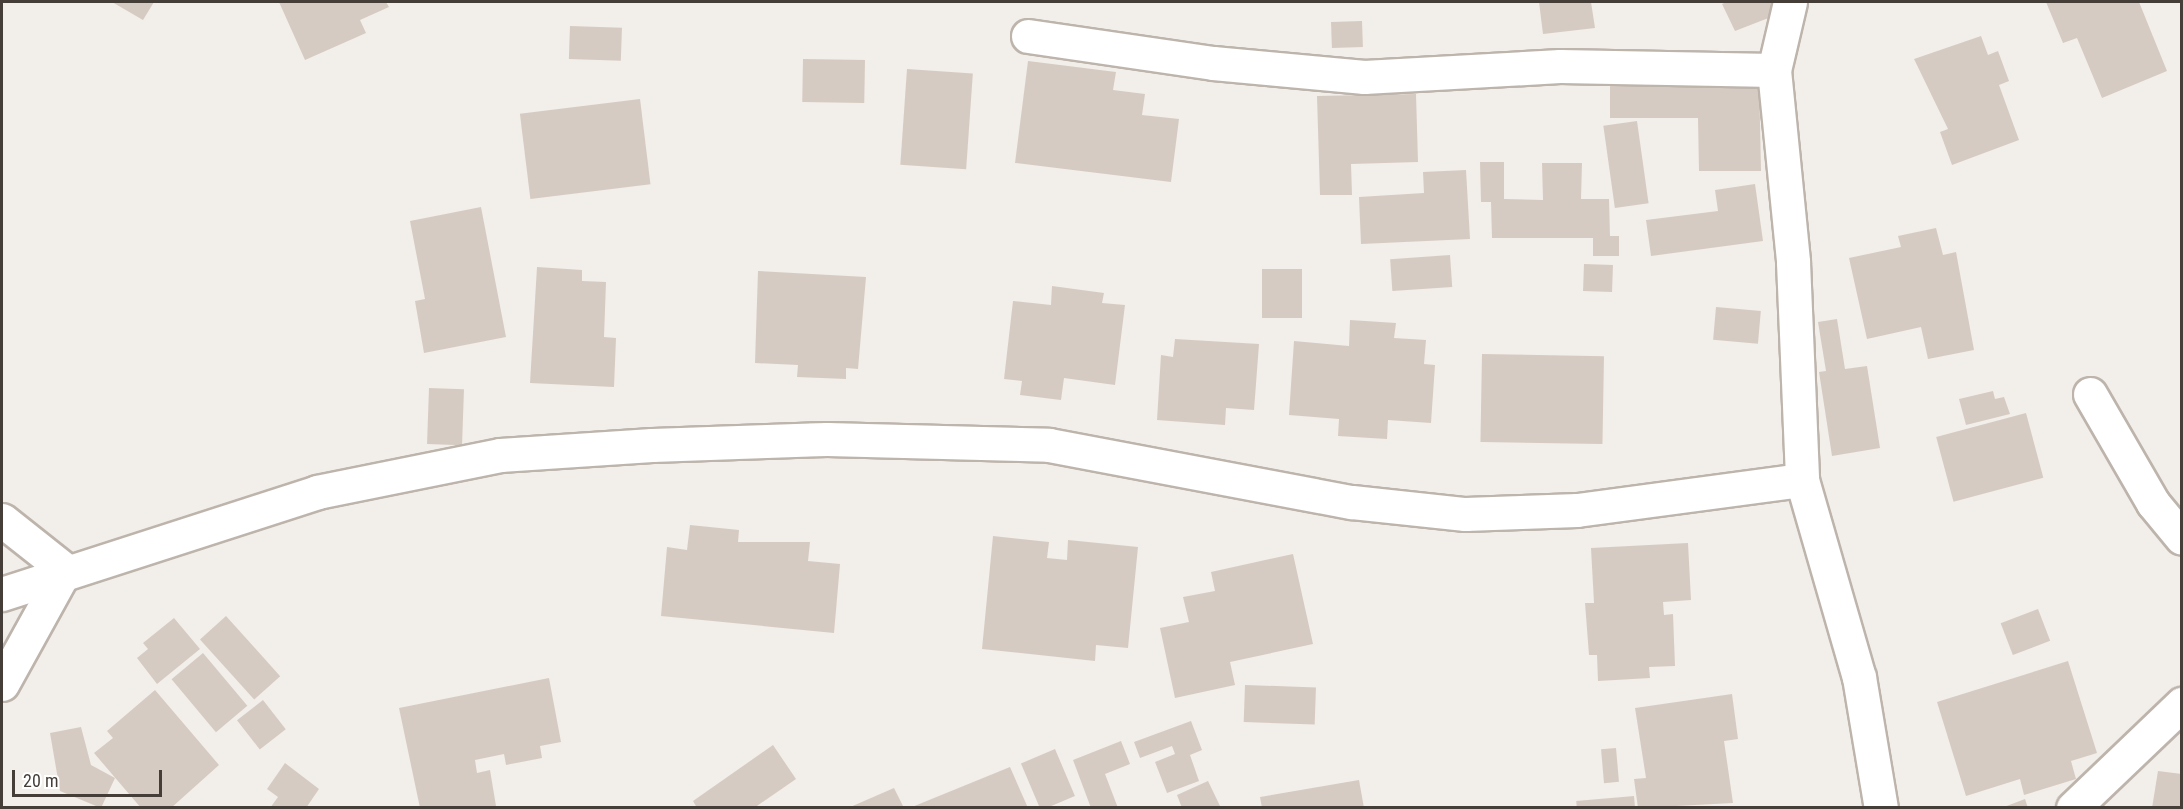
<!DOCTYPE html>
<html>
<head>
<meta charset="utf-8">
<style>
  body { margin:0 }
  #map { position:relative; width:2183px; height:809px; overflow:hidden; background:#f2eee9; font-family:"Roboto Condensed",sans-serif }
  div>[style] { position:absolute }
  .building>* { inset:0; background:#d6cbc2; transform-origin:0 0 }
  .roads { filter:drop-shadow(2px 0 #bdb4ac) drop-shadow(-2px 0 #bdb4ac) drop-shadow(0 2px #bdb4ac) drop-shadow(0 -2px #bdb4ac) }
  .minor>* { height:33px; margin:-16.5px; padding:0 16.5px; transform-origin:16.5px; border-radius:16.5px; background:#fff }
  span { translate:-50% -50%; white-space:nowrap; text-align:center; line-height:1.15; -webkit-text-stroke:4.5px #fff; paint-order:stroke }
  .frame { position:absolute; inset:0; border:3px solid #453e38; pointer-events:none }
  .scale { position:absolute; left:12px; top:770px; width:150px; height:27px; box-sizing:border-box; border:3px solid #453e38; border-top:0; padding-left:8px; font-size:18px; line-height:21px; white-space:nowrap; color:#453e38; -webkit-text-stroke:4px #fff; paint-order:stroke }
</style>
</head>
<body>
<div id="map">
  <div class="building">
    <i style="clip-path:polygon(112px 2px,154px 2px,143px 20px)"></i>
    <i style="clip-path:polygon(279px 2px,386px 2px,389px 7px,360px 20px,366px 33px,305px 60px)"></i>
    <i style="clip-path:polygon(1539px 2px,1591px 2px,1595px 28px,1543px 34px)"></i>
    <i style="clip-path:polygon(1726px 2px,1775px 2px,1781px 13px,1735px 31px,1722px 4px)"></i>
    <i style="clip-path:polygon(2046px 2px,2139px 2px,2167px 71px,2102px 98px,2077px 38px,2063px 43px)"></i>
    <i style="left:1362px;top:21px;width:26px;height:31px;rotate:88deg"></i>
    <i style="left:570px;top:26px;width:52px;height:33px;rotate:2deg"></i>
    <i style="clip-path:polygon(1981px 36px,1988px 55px,1998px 51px,2009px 81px,1999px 85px,2019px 140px,1952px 165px,1940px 132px,1948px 129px,1914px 59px)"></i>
    <i style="left:803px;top:59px;width:62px;height:43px;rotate:1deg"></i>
    <i style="clip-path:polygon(1028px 61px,1116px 72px,1113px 90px,1145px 94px,1142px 115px,1179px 119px,1171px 182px,1015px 163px)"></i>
    <i style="left:907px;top:69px;width:66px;height:96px;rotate:4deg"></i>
    <i style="clip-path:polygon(1759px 76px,1761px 171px,1699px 171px,1698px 118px,1610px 118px,1610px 77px)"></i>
    <i style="clip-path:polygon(1416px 94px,1418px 162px,1351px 164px,1352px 195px,1320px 195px,1317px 96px)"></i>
    <i style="left:640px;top:99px;width:86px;height:121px;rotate:83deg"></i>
    <i style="left:1637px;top:121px;width:83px;height:34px;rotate:82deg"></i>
    <i style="clip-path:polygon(1480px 162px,1504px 162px,1504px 199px,1543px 200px,1542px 163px,1582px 163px,1581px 199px,1609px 199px,1610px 236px,1619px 236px,1619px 256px,1593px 256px,1593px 238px,1492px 238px,1491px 202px,1481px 202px)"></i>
    <i style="clip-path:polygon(1466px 170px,1470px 239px,1361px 244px,1359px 197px,1424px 193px,1423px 172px)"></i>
    <i style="clip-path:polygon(1755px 184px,1763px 241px,1651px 256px,1646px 220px,1718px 211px,1715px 190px)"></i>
    <i style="clip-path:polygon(481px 207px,506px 337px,424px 353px,415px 301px,425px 299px,410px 221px)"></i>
    <i style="clip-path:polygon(1936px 228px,1943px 255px,1956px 252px,1974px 350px,1928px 359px,1921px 327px,1867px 339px,1849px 258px,1901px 247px,1898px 236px)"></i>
    <i style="left:1450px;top:255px;width:32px;height:60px;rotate:86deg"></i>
    <i style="left:1584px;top:264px;width:29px;height:27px;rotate:2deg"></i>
    <i style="clip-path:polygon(537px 267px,582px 270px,582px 281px,606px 282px,604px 337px,616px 338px,614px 387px,530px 383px)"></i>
    <i style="left:1262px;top:269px;width:40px;height:49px"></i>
    <i style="clip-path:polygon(758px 271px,866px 277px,858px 369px,846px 368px,846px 379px,797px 377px,798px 365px,755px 363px)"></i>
    <i style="clip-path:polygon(1052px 286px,1104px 293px,1102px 303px,1125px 305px,1115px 385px,1064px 378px,1061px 400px,1020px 395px,1022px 381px,1004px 379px,1013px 301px,1051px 305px)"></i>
    <i style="left:1716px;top:307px;width:45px;height:33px;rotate:5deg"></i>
    <i style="clip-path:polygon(1837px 319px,1845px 369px,1867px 366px,1880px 448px,1832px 456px,1819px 372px,1826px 371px,1818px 322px)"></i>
    <i style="clip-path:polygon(1350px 320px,1396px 323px,1394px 338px,1426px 340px,1424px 364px,1435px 365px,1431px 423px,1388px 420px,1387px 439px,1338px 436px,1339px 419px,1289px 415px,1294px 341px,1349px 346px)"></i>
    <i style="clip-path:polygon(1175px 339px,1259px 344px,1254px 410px,1226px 408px,1225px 425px,1157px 420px,1161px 355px,1173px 357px)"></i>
    <i style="left:1482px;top:354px;width:122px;height:88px;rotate:1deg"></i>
    <i style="left:429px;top:388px;width:35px;height:56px;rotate:2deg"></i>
    <i style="clip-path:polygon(1993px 391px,1995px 399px,2004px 397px,2010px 414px,1966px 425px,1959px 399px)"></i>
    <i style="left:2026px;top:413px;width:67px;height:93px;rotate:75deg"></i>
    <i style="clip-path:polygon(690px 525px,739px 530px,738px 542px,810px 542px,808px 561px,840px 564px,834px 633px,661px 616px,667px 547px,687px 550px)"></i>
    <i style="clip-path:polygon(993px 536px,1049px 542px,1047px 558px,1067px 560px,1068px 540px,1138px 547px,1128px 648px,1096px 645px,1095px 661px,982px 649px)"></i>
    <i style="clip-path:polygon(1688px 543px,1691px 600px,1663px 602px,1664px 615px,1673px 614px,1675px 666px,1649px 667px,1650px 678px,1598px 681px,1597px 655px,1589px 655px,1585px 603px,1594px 603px,1591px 548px)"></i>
    <i style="clip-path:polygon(1293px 554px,1313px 644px,1230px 662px,1235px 685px,1175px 698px,1160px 628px,1189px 622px,1183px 597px,1215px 591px,1211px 572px)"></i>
    <i style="left:2038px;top:609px;width:34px;height:40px;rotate:69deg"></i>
    <i style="left:226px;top:616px;width:81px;height:35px;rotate:48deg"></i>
    <i style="clip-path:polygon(174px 618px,200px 649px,157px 684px,137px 658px,148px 649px,143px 643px)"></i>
    <i style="left:203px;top:653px;width:69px;height:41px;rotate:50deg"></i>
    <i style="clip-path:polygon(2068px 661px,2097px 753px,2071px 761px,2076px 779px,2024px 795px,2020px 779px,1966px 796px,1937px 702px)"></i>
    <i style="clip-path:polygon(549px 678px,561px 742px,540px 746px,542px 758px,506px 765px,504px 754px,475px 760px,477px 773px,490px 770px,496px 806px,420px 808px,399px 708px)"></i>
    <i style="left:1245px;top:685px;width:71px;height:37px;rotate:2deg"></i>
    <i style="clip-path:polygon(155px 690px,219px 765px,171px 808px,141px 808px,94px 753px,113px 738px,107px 731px)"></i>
    <i style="clip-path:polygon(1732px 694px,1738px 739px,1724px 741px,1733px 803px,1638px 808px,1634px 779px,1646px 778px,1635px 708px)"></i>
    <i style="left:263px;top:700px;width:37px;height:33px;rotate:52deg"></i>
    <i style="clip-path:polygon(1191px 721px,1202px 750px,1190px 755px,1199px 781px,1167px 793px,1155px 762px,1175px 754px,1172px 746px,1140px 758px,1134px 742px)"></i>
    <i style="clip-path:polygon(81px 727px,91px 765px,115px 778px,101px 808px,60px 791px,50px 733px)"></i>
    <i style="clip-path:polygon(1121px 741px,1130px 764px,1105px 774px,1118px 808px,1091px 808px,1073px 760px)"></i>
    <i style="clip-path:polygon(773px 745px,796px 779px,754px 808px,697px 808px,693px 801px)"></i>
    <i style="left:1616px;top:748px;width:34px;height:15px;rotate:85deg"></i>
    <i style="left:1055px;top:749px;width:51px;height:37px;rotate:67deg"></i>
    <i style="clip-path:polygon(285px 763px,319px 789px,306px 808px,270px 808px,278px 797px,267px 789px)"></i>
    <i style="clip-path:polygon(1010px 767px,1028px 808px,912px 808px,912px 807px)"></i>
    <i style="clip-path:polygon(2158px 771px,2182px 774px,2182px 808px,2152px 808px)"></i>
    <i style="clip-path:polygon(1359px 780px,1364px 808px,1262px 808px,1260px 797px)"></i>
    <i style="clip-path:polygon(1208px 781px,1221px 808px,1182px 808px,1177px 795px)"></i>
    <i style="clip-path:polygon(894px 788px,904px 808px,848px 808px)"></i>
    <i style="left:1634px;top:796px;width:12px;height:58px;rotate:85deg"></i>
    <i style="clip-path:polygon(2025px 799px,2028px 808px,2004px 808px,2004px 807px)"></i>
  </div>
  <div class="roads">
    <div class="minor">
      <i style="left:1790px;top:2px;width:70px;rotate:103.2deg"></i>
      <i style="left:1774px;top:70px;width:193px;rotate:84.3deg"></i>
      <i style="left:1793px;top:262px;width:218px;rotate:87.6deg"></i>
      <i style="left:1802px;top:480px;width:205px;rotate:73.9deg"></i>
      <i style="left:1859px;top:677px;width:133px;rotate:80.5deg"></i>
      <i style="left:1028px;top:36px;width:187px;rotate:8.3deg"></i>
      <i style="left:1213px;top:63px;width:152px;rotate:5.3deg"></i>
      <i style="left:1364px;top:77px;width:196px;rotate:-3.2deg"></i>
      <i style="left:1560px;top:66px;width:214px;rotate:1.1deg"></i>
      <i style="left:2090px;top:394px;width:126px;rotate:60deg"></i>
      <i style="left:2153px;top:503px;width:45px;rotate:50.4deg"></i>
      <i style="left:2px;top:520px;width:80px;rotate:38.4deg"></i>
      <i style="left:65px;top:570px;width:130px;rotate:118.9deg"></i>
      <i style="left:2px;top:594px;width:331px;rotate:-17.9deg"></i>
      <i style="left:317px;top:492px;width:187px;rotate:-11.4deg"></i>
      <i style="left:500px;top:455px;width:152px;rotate:-3.8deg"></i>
      <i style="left:652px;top:445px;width:175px;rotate:-2deg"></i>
      <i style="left:827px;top:439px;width:222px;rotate:1.5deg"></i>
      <i style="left:1049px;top:445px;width:308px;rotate:10.7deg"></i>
      <i style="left:1352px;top:502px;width:114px;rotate:6.1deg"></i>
      <i style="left:1465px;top:514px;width:112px;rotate:-2deg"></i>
      <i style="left:1577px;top:510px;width:227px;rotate:-7.6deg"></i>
      <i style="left:2073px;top:808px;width:151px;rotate:-43.7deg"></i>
    </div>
  </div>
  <div class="frame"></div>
  <div class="scale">20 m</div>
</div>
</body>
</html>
